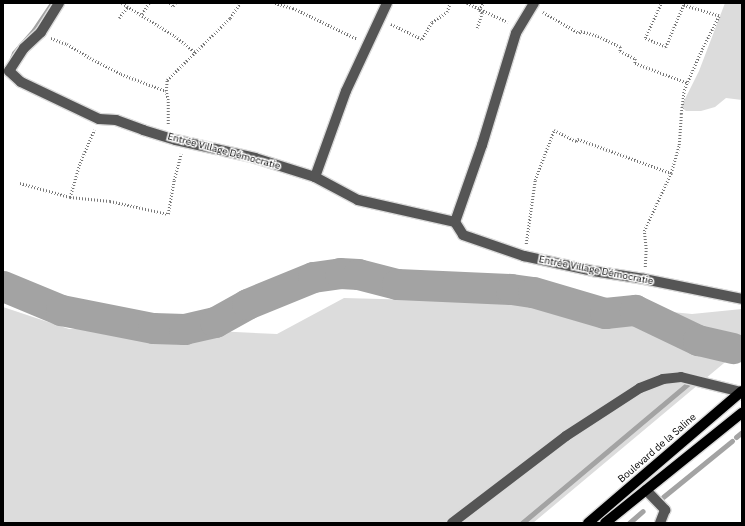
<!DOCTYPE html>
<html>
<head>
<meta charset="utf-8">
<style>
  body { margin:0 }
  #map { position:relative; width:745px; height:526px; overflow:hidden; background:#fff; font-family:"IBM Plex Sans",sans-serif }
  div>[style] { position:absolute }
  .green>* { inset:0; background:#dcdcdc }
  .stream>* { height:5px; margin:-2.5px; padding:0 2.5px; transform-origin:2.5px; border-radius:2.5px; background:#a3a3a3 }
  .river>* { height:31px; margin:-15.5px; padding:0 15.5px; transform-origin:15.5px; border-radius:15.5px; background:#a3a3a3 }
  .path>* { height:2.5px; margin-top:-1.25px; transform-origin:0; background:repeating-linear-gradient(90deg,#777 0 1px,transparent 0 3px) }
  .roads { filter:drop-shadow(1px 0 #dbdbdb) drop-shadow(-1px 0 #dbdbdb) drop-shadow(0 1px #dbdbdb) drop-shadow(0 -1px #dbdbdb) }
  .minor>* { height:10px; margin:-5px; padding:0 5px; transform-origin:5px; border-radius:5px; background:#555 }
  .major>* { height:10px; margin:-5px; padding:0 5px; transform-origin:5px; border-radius:5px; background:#000 }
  span { translate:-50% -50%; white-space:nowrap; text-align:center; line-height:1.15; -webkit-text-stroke:3px #fff; paint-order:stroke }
  .street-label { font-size:10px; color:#000 }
  .frame { position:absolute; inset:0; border:4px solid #000; pointer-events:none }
</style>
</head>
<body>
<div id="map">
  <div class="green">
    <i style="clip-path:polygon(725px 3px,742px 3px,742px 100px,726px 98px,715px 107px,701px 111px,686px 111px,681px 107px,699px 71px)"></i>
    <i style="clip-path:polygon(344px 298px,601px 305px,692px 314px,742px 309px,742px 348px,533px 523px,3px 523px,3px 307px,69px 329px,153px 328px,277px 334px)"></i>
  </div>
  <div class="stream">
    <i style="left:12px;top:58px;width:5px;rotate:-68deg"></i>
    <i style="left:14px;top:53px;width:30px;rotate:-49deg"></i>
    <i style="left:34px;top:30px;width:32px;rotate:-56deg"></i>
    <i style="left:698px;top:340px;width:44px;rotate:3.9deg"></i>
    <i style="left:736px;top:437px;width:8px;rotate:-40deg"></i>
    <i style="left:663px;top:497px;width:89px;rotate:-39.1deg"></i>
    <i style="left:522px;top:523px;width:218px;rotate:-40deg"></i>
    <i style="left:629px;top:523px;width:18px;rotate:-41deg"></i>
  </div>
  <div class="river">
    <i style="left:3px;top:286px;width:63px;rotate:22.5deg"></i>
    <i style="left:61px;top:310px;width:94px;rotate:11.1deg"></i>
    <i style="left:153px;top:328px;width:31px;rotate:2deg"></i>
    <i style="left:184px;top:329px;width:32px;rotate:-13deg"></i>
    <i style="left:215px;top:322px;width:37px;rotate:-29deg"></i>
    <i style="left:247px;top:304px;width:71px;rotate:-22.2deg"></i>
    <i style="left:313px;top:277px;width:27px;rotate:-8deg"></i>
    <i style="left:340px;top:273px;width:18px;rotate:3deg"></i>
    <i style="left:358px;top:274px;width:40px;rotate:14.4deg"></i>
    <i style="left:397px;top:284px;width:114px;rotate:2.5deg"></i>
    <i style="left:511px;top:289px;width:22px;rotate:8deg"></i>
    <i style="left:533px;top:292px;width:75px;rotate:16.3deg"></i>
    <i style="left:605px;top:313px;width:30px;rotate:-6deg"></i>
    <i style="left:635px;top:310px;width:70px;rotate:25.5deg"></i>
    <i style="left:698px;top:340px;width:36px;rotate:13deg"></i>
  </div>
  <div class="path">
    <i style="left:122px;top:3px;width:62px;rotate:31.9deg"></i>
    <i style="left:175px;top:36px;width:27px;rotate:39deg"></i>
    <i style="left:170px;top:3px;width:4px;rotate:45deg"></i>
    <i style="left:173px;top:6px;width:4px;rotate:-56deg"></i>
    <i style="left:275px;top:3px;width:19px;rotate:16deg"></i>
    <i style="left:293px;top:8px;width:71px;rotate:25.8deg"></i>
    <i style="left:467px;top:3px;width:45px;rotate:24.9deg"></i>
    <i style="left:543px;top:12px;width:42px;rotate:30.3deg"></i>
    <i style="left:579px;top:33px;width:3px;rotate:-45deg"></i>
    <i style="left:581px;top:31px;width:18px;rotate:16deg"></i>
    <i style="left:598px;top:36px;width:25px;rotate:26deg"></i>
    <i style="left:621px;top:47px;width:4px;rotate:104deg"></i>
    <i style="left:620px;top:51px;width:18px;rotate:27deg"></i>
    <i style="left:636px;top:59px;width:4px;rotate:104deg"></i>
    <i style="left:635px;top:63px;width:57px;rotate:20.7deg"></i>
    <i style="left:142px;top:14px;width:13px;rotate:-58deg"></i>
    <i style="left:119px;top:18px;width:15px;rotate:-53deg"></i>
    <i style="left:391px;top:24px;width:34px;rotate:26deg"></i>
    <i style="left:422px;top:39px;width:20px;rotate:-60deg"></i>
    <i style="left:432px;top:22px;width:18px;rotate:-34deg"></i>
    <i style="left:447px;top:12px;width:9px;rotate:-72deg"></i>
    <i style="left:477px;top:28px;width:16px;rotate:-72deg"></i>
    <i style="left:482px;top:13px;width:4px;rotate:-135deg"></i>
    <i style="left:479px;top:10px;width:8px;rotate:-60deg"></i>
    <i style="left:51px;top:38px;width:17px;rotate:21deg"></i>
    <i style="left:67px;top:44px;width:27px;rotate:31deg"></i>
    <i style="left:90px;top:58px;width:35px;rotate:27deg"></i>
    <i style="left:121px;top:74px;width:48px;rotate:20.7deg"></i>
    <i style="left:168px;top:124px;width:24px;rotate:-90deg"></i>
    <i style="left:168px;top:100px;width:9px;rotate:-103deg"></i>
    <i style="left:166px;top:91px;width:11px;rotate:-85deg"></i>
    <i style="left:167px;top:80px;width:88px;rotate:-44.5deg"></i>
    <i style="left:230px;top:18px;width:18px;rotate:-56deg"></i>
    <i style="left:20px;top:183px;width:52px;rotate:15.6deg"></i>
    <i style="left:70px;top:197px;width:40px;rotate:5.7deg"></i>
    <i style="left:110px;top:201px;width:59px;rotate:12.6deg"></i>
    <i style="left:168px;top:214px;width:35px;rotate:-80deg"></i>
    <i style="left:174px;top:180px;width:27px;rotate:-75deg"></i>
    <i style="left:70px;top:197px;width:35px;rotate:-74deg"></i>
    <i style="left:80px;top:163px;width:36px;rotate:-67deg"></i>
    <i style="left:526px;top:244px;width:65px;rotate:-82deg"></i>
    <i style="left:535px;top:180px;width:53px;rotate:-69.2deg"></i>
    <i style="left:554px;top:130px;width:25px;rotate:27deg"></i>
    <i style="left:576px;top:141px;width:3px;rotate:-45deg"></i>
    <i style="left:578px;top:139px;width:99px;rotate:20.1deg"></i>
    <i style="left:645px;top:267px;width:18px;rotate:-87deg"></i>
    <i style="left:646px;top:249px;width:18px;rotate:-96deg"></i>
    <i style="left:644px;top:231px;width:64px;rotate:-65deg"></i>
    <i style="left:671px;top:173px;width:29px;rotate:-74deg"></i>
    <i style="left:679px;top:145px;width:31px;rotate:-86deg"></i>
    <i style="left:681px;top:114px;width:24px;rotate:-83deg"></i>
    <i style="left:684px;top:90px;width:45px;rotate:-66.3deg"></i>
    <i style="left:702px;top:49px;width:37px;rotate:-63deg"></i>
    <i style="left:719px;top:16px;width:37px;rotate:-163deg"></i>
    <i style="left:684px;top:5px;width:46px;rotate:113.2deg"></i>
    <i style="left:666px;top:47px;width:23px;rotate:-157deg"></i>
    <i style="left:645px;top:38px;width:38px;rotate:-65deg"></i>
  </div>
  <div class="roads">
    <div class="minor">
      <i style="left:9px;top:71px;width:16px;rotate:43deg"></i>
      <i style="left:21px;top:82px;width:86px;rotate:25.4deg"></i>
      <i style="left:99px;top:119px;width:17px;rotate:3deg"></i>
      <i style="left:116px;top:120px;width:29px;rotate:20deg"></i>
      <i style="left:143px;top:130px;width:34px;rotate:17deg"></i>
      <i style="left:176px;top:140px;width:81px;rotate:12.8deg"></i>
      <i style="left:255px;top:158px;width:63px;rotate:17.6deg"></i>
      <i style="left:315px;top:177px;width:49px;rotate:28.1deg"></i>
      <i style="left:358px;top:200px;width:99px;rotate:12.8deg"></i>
      <i style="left:455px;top:222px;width:15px;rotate:58deg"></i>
      <i style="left:463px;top:235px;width:65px;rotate:19deg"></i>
      <i style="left:524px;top:256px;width:71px;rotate:12.3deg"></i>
      <i style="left:593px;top:271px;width:52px;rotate:8.9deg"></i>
      <i style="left:644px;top:279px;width:100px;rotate:11.5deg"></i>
      <i style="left:9px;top:71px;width:27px;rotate:-57deg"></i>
      <i style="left:24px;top:48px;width:23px;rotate:-43deg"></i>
      <i style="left:41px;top:32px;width:34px;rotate:-58deg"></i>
      <i style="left:315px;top:177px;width:91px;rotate:-70.2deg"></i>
      <i style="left:346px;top:91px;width:97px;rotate:-65deg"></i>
      <i style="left:455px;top:222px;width:82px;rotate:-70.7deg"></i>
      <i style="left:482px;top:145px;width:117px;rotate:-73.1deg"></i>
      <i style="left:516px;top:33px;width:35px;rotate:-59deg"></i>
      <i style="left:646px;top:490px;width:28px;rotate:46deg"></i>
      <i style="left:665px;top:510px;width:14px;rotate:111deg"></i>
      <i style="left:452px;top:523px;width:143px;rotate:-37.3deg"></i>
      <i style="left:566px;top:436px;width:88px;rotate:-33deg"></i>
      <i style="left:640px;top:388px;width:25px;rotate:-21deg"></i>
      <i style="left:663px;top:379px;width:18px;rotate:-6deg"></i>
      <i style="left:681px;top:377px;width:62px;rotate:14deg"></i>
    </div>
    <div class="major">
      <i style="left:588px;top:523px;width:203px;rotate:-40.6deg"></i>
      <i style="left:605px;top:523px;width:176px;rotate:-38.8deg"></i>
    </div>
  </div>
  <div class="street-label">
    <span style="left:224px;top:151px;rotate:15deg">Entrée Village Démocratie</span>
    <span style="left:596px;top:270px;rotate:11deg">Entrée Village Démocratie</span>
    <span style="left:657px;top:448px;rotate:-41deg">Boulevard de la Saline</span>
  </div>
  <div class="frame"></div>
</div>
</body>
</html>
